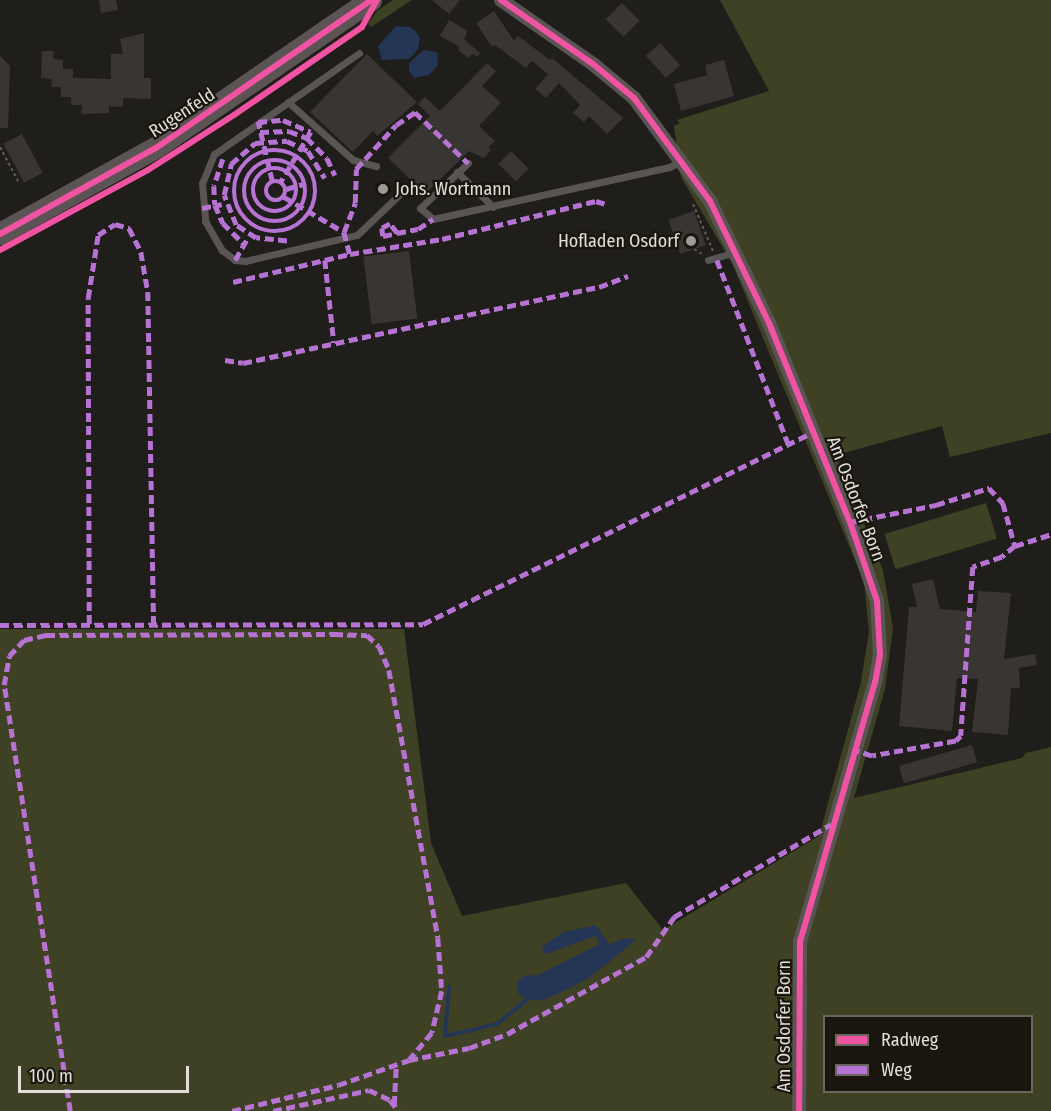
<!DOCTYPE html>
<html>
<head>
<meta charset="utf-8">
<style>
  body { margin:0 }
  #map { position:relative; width:1051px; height:1111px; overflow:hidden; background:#201e1a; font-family:"Fira Sans Condensed",sans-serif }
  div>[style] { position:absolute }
  .green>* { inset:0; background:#3f4125; transform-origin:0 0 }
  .water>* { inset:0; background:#253555 }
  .stream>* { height:4px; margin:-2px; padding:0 2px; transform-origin:2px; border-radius:2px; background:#253555 }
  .building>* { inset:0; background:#383533; transform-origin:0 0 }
  .path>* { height:2px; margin-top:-1px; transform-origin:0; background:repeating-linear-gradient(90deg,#605b5b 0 3px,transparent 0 6px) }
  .lane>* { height:7px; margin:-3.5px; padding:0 3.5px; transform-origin:3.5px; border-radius:3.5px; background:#5b5455 }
  .street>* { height:14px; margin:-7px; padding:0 7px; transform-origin:7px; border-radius:7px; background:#5b5455 }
  .primary>* { height:22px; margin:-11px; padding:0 11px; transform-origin:11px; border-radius:11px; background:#5c5454 }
  .quiet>* { height:4.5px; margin-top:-2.25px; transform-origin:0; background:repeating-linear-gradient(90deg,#b673d3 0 9px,transparent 0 13.5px) }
  .quiet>.ring { margin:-2.25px; padding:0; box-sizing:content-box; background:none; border:4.5px solid #b673d3; border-radius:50% }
  .cycleway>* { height:6px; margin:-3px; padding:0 3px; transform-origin:3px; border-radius:3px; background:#f153a3 }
  .dots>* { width:16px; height:16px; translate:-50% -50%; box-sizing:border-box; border:3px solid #19160e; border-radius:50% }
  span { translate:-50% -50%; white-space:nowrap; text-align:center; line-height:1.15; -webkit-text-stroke:4.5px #19160e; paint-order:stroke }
  .street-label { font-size:18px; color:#e1ded9 }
  .poi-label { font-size:18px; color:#e1ded9 }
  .left { translate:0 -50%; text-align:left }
  .right { translate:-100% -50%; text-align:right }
  .legend { position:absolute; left:823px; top:1015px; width:210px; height:78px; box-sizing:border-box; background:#19160e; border:2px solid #69665f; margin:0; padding:8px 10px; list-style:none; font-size:18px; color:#e1ded9 }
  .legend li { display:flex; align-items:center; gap:12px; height:30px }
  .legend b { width:30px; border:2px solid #69665f }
  .scale { position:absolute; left:18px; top:1066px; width:171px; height:27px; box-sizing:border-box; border:3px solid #e1ded9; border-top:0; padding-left:8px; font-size:18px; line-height:21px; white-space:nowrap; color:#e1ded9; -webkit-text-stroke:4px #19160e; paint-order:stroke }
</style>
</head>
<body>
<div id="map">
  <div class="green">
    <i style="clip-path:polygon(393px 0,412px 0,371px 27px,368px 24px,377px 11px)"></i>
    <i style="clip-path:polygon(evenodd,720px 0,1051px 0,1051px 433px,950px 457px,942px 426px,836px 455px,883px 570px,893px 629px,885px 689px,854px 798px,1022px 758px,1026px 753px,1051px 747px,1051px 1111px,0 1111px,0 629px,404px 629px,431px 843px,462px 916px,626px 883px,663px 930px,819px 836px,861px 682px,869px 632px,864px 582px,732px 263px,681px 177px,674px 126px,680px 123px,677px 120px,769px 91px,720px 0,824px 1016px,1032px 1016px,1032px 1092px,824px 1092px,824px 1016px)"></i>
    <i style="left:986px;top:503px;width:37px;height:106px;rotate:73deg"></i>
  </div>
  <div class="water">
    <i style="clip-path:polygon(396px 26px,410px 27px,416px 32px,420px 38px,418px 49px,409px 59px,382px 60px,378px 46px)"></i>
    <i style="clip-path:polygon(424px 50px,437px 52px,438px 65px,429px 75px,414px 78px,409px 71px,409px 63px)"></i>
    <i style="clip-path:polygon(596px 925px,609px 944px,626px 938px,636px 940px,589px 978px,564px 991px,543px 1000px,529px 1000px,519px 995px,517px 983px,523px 976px,538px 975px,600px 944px,595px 936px,549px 953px,543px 954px,542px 946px,564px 932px)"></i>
  </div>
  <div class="stream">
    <i style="left:449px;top:987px;width:49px;rotate:94.7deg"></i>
    <i style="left:445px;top:1036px;width:53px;rotate:-13deg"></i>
    <i style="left:497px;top:1024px;width:38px;rotate:-39deg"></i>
  </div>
  <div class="building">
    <i style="clip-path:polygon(99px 0,116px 0,118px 10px,101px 13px)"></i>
    <i style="clip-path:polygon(432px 0,460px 0,449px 14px)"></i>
    <i style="left:622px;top:3px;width:25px;height:23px;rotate:45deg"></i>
    <i style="clip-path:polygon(494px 11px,514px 41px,518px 36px,550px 60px,552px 58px,623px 118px,607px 134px,589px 116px,584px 122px,573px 113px,580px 105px,559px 83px,546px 98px,535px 89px,548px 74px,532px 61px,526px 68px,495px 45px,492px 47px,476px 23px)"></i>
    <i style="clip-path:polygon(449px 20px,468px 31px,464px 39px,480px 53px,478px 57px,472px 54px,468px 58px,458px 50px,460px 47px,440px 36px)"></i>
    <i style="clip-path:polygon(144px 33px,144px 78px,151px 78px,151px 99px,123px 98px,123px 107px,109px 106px,109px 113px,81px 114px,82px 105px,71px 105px,71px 97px,61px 97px,61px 87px,51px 87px,52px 79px,41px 78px,42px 51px,54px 51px,53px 59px,63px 60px,63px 69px,73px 69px,73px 78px,111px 79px,111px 54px,123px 54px,120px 39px)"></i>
    <i style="left:660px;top:43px;width:30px;height:19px;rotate:48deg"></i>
    <i style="clip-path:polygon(367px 54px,417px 102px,377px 136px,373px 131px,353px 152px,310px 112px)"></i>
    <i style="clip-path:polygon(0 56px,10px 66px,8px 128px,0 128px)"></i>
    <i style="clip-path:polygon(724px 60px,734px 96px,681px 111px,674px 84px,707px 75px,705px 65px)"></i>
    <i style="clip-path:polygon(487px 63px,496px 71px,482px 86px,501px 103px,479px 126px,495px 141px,488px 148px,491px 150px,484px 158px,469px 151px,425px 194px,388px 158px,430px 116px,418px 104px,425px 97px,440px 111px)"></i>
    <i style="left:22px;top:134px;width:44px;height:21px;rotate:62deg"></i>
    <i style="left:511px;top:151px;width:25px;height:18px;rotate:45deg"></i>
    <i style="left:694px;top:211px;width:36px;height:27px;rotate:71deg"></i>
    <i style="left:409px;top:251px;width:68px;height:46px;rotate:83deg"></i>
    <i style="clip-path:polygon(933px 579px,940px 609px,976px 612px,978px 591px,1011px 593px,1004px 659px,1035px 654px,1037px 665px,1019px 668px,1020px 688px,1011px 688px,1008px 735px,972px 732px,978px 679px,957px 678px,952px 731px,899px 726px,909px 607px,917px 607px,912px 584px)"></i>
    <i style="left:972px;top:745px;width:18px;height:76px;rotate:74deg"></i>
  </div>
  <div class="path">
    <i style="left:0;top:147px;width:40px;rotate:62deg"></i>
    <i style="left:693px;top:204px;width:51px;rotate:66.9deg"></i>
    <i style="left:694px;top:249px;width:9px;rotate:32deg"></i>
  </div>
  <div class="lane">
    <i style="left:359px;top:53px;width:177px;rotate:145.1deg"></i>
    <i style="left:214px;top:154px;width:31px;rotate:112deg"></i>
    <i style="left:202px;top:183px;width:38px;rotate:85deg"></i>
    <i style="left:205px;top:221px;width:34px;rotate:60deg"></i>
    <i style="left:222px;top:250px;width:16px;rotate:38deg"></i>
    <i style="left:235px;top:260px;width:10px;rotate:6deg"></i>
    <i style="left:245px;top:261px;width:115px;rotate:-13.1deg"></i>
    <i style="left:357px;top:235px;width:64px;rotate:-43.7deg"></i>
    <i style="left:288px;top:102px;width:87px;rotate:41.7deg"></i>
    <i style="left:353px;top:160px;width:24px;rotate:15deg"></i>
    <i style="left:468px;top:163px;width:66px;rotate:136.8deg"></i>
    <i style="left:420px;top:208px;width:17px;rotate:40deg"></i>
    <i style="left:433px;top:219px;width:242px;rotate:-12.4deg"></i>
    <i style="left:669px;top:167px;width:14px;rotate:-25deg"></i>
    <i style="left:457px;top:172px;width:50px;rotate:44.2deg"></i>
    <i style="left:708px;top:260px;width:29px;rotate:-16deg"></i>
  </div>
  <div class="street">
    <i style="left:501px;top:0;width:112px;rotate:34.8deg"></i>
    <i style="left:593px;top:64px;width:53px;rotate:39.7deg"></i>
    <i style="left:634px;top:98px;width:128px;rotate:53.6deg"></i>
    <i style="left:710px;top:201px;width:136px;rotate:64.2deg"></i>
    <i style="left:769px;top:323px;width:215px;rotate:67.9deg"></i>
    <i style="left:850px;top:522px;width:83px;rotate:71.1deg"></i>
    <i style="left:877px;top:601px;width:54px;rotate:86.8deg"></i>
    <i style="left:880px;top:655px;width:27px;rotate:100deg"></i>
    <i style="left:875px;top:682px;width:271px;rotate:106.1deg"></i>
    <i style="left:800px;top:942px;width:169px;rotate:90.3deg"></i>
  </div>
  <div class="primary">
    <i style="left:0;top:234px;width:178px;rotate:-28.9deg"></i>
    <i style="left:156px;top:148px;width:261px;rotate:-34.5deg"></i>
  </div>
  <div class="quiet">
    <i style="left:260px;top:132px;width:29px;rotate:-2deg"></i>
    <i style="left:289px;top:131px;width:19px;rotate:21deg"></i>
    <i style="left:307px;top:138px;width:28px;rotate:45deg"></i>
    <i style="left:327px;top:158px;width:19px;rotate:65deg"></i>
    <i class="ring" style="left:234px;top:150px;width:77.5px;height:77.5px"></i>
    <i style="left:223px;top:159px;width:28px;rotate:108deg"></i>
    <i style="left:214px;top:186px;width:19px;rotate:87deg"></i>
    <i style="left:215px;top:205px;width:20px;rotate:66deg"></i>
    <i style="left:223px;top:223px;width:30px;rotate:45deg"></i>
    <i class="ring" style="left:244px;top:160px;width:57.5px;height:57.5px"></i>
    <i class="ring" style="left:253px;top:168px;width:39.5px;height:39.5px"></i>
    <i class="ring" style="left:266px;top:181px;width:15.5px;height:15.5px"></i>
    <i style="left:272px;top:181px;width:61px;rotate:-103.3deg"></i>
    <i style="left:258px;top:122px;width:25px;rotate:-5deg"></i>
    <i style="left:283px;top:120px;width:30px;rotate:23deg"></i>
    <i style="left:311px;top:132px;width:58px;rotate:121deg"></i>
    <i style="left:286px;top:189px;width:19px;rotate:-16deg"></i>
    <i style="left:284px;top:197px;width:69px;rotate:30.3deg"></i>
    <i style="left:344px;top:232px;width:23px;rotate:75deg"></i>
    <i style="left:202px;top:208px;width:20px;rotate:-11deg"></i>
    <i style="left:344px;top:232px;width:31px;rotate:-69deg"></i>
    <i style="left:355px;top:203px;width:34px;rotate:-88deg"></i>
    <i style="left:356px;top:169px;width:59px;rotate:-47.7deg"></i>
    <i style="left:396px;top:125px;width:23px;rotate:-34deg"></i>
    <i style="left:415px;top:112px;width:74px;rotate:43.9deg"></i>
    <i style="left:397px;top:233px;width:11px;rotate:-128deg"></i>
    <i style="left:390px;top:224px;width:9px;rotate:153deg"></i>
    <i style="left:382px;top:228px;width:8px;rotate:83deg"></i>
    <i style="left:383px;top:236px;width:14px;rotate:-12deg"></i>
    <i style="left:397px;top:233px;width:21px;rotate:-11deg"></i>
    <i style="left:418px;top:229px;width:18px;rotate:-34deg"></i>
    <i style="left:287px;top:241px;width:31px;rotate:-174deg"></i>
    <i style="left:256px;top:238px;width:24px;rotate:-147deg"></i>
    <i style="left:236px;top:225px;width:32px;rotate:-112deg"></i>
    <i style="left:224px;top:195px;width:32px;rotate:-77deg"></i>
    <i style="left:231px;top:164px;width:32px;rotate:-41deg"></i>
    <i style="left:255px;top:143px;width:32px;rotate:-4deg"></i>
    <i style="left:287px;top:141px;width:23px;rotate:25deg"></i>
    <i style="left:308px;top:151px;width:32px;rotate:58deg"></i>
    <i style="left:235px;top:260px;width:24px;rotate:-60deg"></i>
    <i style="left:325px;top:260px;width:83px;rotate:83.8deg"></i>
    <i style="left:717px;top:260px;width:199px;rotate:68.8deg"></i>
    <i style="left:233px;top:282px;width:120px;rotate:-13.5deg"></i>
    <i style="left:350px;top:254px;width:93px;rotate:-9.3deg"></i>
    <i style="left:442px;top:239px;width:159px;rotate:-13.9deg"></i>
    <i style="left:596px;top:201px;width:10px;rotate:17deg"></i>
    <i style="left:225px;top:360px;width:18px;rotate:9deg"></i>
    <i style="left:243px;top:363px;width:364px;rotate:-12.1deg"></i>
    <i style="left:599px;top:287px;width:31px;rotate:-21deg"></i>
    <i style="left:850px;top:522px;width:88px;rotate:-11.2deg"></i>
    <i style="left:936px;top:505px;width:56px;rotate:-17.8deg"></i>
    <i style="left:989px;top:488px;width:21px;rotate:47deg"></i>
    <i style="left:1003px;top:503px;width:45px;rotate:74.4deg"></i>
    <i style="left:1015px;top:546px;width:17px;rotate:140deg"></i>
    <i style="left:1002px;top:557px;width:31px;rotate:161deg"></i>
    <i style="left:973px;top:567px;width:169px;rotate:94.1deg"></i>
    <i style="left:961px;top:736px;width:7px;rotate:135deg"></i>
    <i style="left:956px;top:741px;width:85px;rotate:169.9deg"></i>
    <i style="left:872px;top:756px;width:19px;rotate:-162deg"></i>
    <i style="left:1015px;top:546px;width:38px;rotate:-18deg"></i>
    <i style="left:89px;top:624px;width:326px;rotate:-90.2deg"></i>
    <i style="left:88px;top:298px;width:64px;rotate:-81deg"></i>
    <i style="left:98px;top:235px;width:20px;rotate:-33deg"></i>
    <i style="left:115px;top:224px;width:15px;rotate:16deg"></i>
    <i style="left:129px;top:228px;width:27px;rotate:63deg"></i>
    <i style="left:141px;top:252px;width:41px;rotate:80.1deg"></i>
    <i style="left:148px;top:292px;width:332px;rotate:89deg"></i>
    <i style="left:0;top:625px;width:423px;rotate:-0.1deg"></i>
    <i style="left:423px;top:624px;width:436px;rotate:-26.2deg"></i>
    <i style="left:394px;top:1105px;width:40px;rotate:-87.1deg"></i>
    <i style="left:70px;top:1111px;width:431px;rotate:-98.8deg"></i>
    <i style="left:4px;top:685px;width:29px;rotate:-80deg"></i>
    <i style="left:9px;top:656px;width:22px;rotate:-47deg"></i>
    <i style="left:24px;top:640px;width:23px;rotate:-13deg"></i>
    <i style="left:46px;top:635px;width:288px;rotate:-0.2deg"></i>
    <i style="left:334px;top:634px;width:33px;rotate:2deg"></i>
    <i style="left:367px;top:635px;width:16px;rotate:43deg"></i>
    <i style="left:379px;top:646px;width:26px;rotate:67deg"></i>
    <i style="left:389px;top:670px;width:272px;rotate:79.6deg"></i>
    <i style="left:438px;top:938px;width:53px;rotate:85.7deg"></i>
    <i style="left:442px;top:991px;width:43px;rotate:103.4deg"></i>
    <i style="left:432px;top:1033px;width:35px;rotate:130deg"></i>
    <i style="left:232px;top:1111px;width:109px;rotate:-13.8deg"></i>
    <i style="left:338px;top:1085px;width:75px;rotate:-19.4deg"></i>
    <i style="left:409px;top:1060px;width:61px;rotate:-11.3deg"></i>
    <i style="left:469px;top:1048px;width:40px;rotate:-20.2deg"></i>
    <i style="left:507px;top:1034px;width:159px;rotate:-29deg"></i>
    <i style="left:646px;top:957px;width:49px;rotate:-55deg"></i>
    <i style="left:674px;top:917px;width:182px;rotate:-30.6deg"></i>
    <i style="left:273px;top:1111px;width:98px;rotate:-12.3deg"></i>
    <i style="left:369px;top:1090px;width:23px;rotate:25deg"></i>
    <i style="left:390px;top:1100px;width:14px;rotate:51deg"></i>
  </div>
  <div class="cycleway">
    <i style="left:501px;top:0;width:112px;rotate:34.8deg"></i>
    <i style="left:593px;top:64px;width:53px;rotate:39.7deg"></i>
    <i style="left:634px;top:98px;width:128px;rotate:53.6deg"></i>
    <i style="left:710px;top:201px;width:136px;rotate:64.2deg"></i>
    <i style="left:769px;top:323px;width:215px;rotate:67.9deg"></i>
    <i style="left:850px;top:522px;width:83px;rotate:71.1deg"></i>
    <i style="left:877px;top:601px;width:54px;rotate:86.8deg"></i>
    <i style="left:880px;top:655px;width:27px;rotate:100deg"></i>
    <i style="left:875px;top:682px;width:271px;rotate:106.1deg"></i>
    <i style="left:800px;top:942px;width:169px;rotate:90.3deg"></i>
    <i style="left:0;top:234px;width:178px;rotate:-28.9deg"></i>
    <i style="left:156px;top:148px;width:261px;rotate:-34.5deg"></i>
    <i style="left:0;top:250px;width:168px;rotate:-28.4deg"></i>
    <i style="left:148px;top:170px;width:102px;rotate:-32.6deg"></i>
    <i style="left:234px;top:115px;width:155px;rotate:-34.5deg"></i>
    <i style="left:362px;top:27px;width:31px;rotate:-61deg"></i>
  </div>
  <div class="dots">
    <i style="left:383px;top:189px;background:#9d9b96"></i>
    <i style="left:691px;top:241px;background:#9d9b96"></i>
  </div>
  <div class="street-label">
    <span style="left:182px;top:113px;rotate:-33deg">Rugenfeld</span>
    <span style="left:856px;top:499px;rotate:69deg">Am Osdorfer Born</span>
    <span style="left:784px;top:1026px;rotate:-90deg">Am Osdorfer Born</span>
  </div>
  <div class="poi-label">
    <span class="left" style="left:395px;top:189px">Johs. Wortmann</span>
    <span class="right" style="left:679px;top:241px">Hofladen Osdorf</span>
  </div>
  <ul class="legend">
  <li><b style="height:8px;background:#f153a3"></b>Radweg</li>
  <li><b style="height:8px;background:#b673d3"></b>Weg</li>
  </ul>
  <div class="scale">100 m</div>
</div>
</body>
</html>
